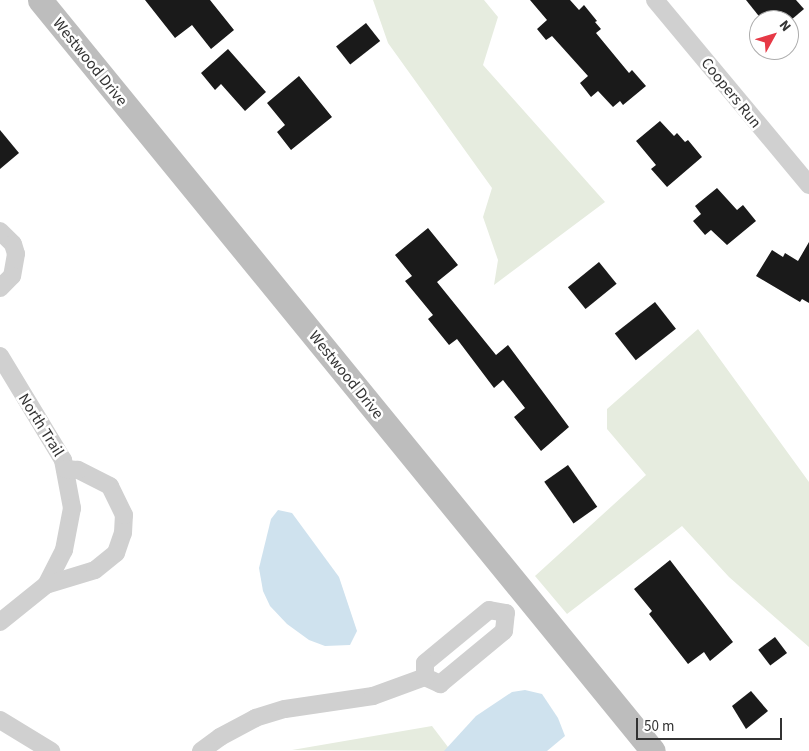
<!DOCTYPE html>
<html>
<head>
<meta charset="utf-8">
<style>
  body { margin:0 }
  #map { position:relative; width:809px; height:751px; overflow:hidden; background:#fff; font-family:"Source Sans 3",sans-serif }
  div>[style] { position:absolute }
  .green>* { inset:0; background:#e6ecdf }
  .water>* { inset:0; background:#cfe2ee }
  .building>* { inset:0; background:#1a1a1a; transform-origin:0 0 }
  .street>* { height:18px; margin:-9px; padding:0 9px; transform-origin:9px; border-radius:9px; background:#d0d0d0 }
  .secondary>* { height:25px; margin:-12.5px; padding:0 12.5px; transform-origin:12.5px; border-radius:12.5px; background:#bdbdbd }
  span { translate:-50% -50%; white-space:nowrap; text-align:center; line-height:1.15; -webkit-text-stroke:5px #fff; paint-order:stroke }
  .street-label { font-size:16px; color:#333 }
  .north { position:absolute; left:749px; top:10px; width:50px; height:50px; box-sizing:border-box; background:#fff; border:1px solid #adadad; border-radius:50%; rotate:51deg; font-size:14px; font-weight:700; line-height:20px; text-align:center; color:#333 }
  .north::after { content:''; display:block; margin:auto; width:18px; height:22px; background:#e63946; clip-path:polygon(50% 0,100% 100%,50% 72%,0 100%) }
  .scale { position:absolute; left:636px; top:718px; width:146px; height:22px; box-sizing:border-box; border:2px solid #333; border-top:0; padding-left:6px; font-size:15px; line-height:18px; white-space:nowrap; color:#333; -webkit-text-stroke:4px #fff; paint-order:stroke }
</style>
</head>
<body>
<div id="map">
  <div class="green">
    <i style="clip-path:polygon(373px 0,484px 0,498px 17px,483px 65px,605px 202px,494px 285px,498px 260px,483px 217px,492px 188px,388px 43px)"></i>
    <i style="clip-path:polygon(698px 329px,809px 482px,809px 647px,729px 577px,682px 526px,567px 614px,535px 576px,646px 475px,607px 429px,607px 409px)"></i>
    <i style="clip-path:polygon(432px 726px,451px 751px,292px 750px)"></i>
  </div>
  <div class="water">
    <i style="clip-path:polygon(278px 510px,292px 513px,339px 577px,357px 631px,350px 645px,325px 646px,309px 640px,287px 624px,270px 606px,263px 591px,259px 568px,271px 519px)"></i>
    <i style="clip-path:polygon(525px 690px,542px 694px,558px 718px,565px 736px,547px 751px,444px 751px,476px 716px,512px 692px)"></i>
  </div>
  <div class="building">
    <i style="clip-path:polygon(145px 0,210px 0,234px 30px,211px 49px,192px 25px,175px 38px)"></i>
    <i style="clip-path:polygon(530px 0,570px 0,579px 10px,584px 5px,597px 21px,595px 22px,601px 29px,596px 33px,629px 73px,632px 70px,646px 86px,623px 105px,620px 101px,613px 107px,598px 91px,591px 97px,580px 83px,588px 76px,552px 36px,546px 40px,537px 29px,547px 20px)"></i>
    <i style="clip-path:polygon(746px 0,796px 0,804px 9px,791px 20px,762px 20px)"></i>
    <i style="left:366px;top:23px;width:23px;height:38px;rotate:52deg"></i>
    <i style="clip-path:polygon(228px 49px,266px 92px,245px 111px,221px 84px,215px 90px,201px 73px)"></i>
    <i style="clip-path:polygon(299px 76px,332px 117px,291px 150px,277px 132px,285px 125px,267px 103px)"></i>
    <i style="clip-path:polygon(660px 121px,674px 136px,677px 133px,685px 142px,688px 140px,702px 157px,667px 187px,651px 169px,656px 165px,636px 141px)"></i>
    <i style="clip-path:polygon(0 130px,19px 153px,0 169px)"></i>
    <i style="clip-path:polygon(717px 188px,737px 210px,743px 205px,756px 221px,727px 245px,711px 230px,705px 235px,693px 221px,701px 214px,695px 206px)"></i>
    <i style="clip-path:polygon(428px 228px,458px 265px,437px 282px,496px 355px,508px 345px,569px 427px,541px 451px,514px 417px,525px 408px,503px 380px,494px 388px,457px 339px,449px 345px,428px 319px,433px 315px,405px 281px,412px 276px,395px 255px)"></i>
    <i style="clip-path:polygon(809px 242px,809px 303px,802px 299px,800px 302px,756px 276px,772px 250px,783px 257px,785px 253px,798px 261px)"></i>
    <i style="left:599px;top:262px;width:28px;height:40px;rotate:51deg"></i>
    <i style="left:655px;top:302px;width:34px;height:51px;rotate:52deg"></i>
    <i style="left:568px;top:465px;width:51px;height:29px;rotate:55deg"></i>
    <i style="clip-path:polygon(670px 560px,733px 642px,710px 661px,704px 652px,688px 664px,649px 614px,652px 611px,634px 589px)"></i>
    <i style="left:775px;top:637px;width:20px;height:21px;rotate:53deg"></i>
    <i style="clip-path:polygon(751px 691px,768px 711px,746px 729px,732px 706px)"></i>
  </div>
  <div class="street">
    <i style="left:655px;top:0;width:241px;rotate:50.2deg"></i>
    <i style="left:0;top:231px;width:18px;rotate:45deg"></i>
    <i style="left:13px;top:244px;width:10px;rotate:73deg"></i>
    <i style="left:16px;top:254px;width:22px;rotate:100deg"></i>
    <i style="left:12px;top:276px;width:17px;rotate:135deg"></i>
    <i style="left:0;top:356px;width:122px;rotate:58.8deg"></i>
    <i style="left:63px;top:460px;width:49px;rotate:79.4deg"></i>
    <i style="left:72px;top:508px;width:43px;rotate:100.8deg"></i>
    <i style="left:64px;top:550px;width:39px;rotate:117deg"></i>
    <i style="left:46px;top:585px;width:59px;rotate:141.2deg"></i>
    <i style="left:46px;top:585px;width:51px;rotate:-17deg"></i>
    <i style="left:95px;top:570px;width:27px;rotate:-39deg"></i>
    <i style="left:116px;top:553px;width:21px;rotate:-71deg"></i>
    <i style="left:123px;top:533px;width:18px;rotate:-87deg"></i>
    <i style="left:124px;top:515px;width:32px;rotate:-116deg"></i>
    <i style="left:110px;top:486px;width:36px;rotate:-153deg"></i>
    <i style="left:78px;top:470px;width:13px;rotate:-176deg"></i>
    <i style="left:0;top:720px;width:60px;rotate:31.3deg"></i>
    <i style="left:201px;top:751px;width:24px;rotate:-36deg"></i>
    <i style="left:220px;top:737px;width:40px;rotate:-28deg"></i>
    <i style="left:255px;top:718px;width:31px;rotate:-17deg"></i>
    <i style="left:285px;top:709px;width:89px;rotate:-8.4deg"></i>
    <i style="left:373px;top:696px;width:55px;rotate:-20.1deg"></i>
    <i style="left:425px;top:677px;width:17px;rotate:25deg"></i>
    <i style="left:440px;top:684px;width:83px;rotate:-39.6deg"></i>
    <i style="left:504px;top:631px;width:18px;rotate:-84deg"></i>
    <i style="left:506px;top:613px;width:17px;rotate:-170deg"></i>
    <i style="left:489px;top:610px;width:83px;rotate:140.4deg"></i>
    <i style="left:425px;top:663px;width:14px;rotate:90deg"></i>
  </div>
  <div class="secondary">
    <i style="left:40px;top:0;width:969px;rotate:50.78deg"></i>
  </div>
  <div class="street-label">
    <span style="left:90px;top:62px;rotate:51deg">Westwood Drive</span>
    <span style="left:731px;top:93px;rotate:51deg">Coopers Run</span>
    <span style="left:346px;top:375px;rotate:51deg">Westwood Drive</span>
    <span style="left:41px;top:425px;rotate:58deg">North Trail</span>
  </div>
  <div class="north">N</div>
  <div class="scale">50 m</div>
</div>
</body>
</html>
